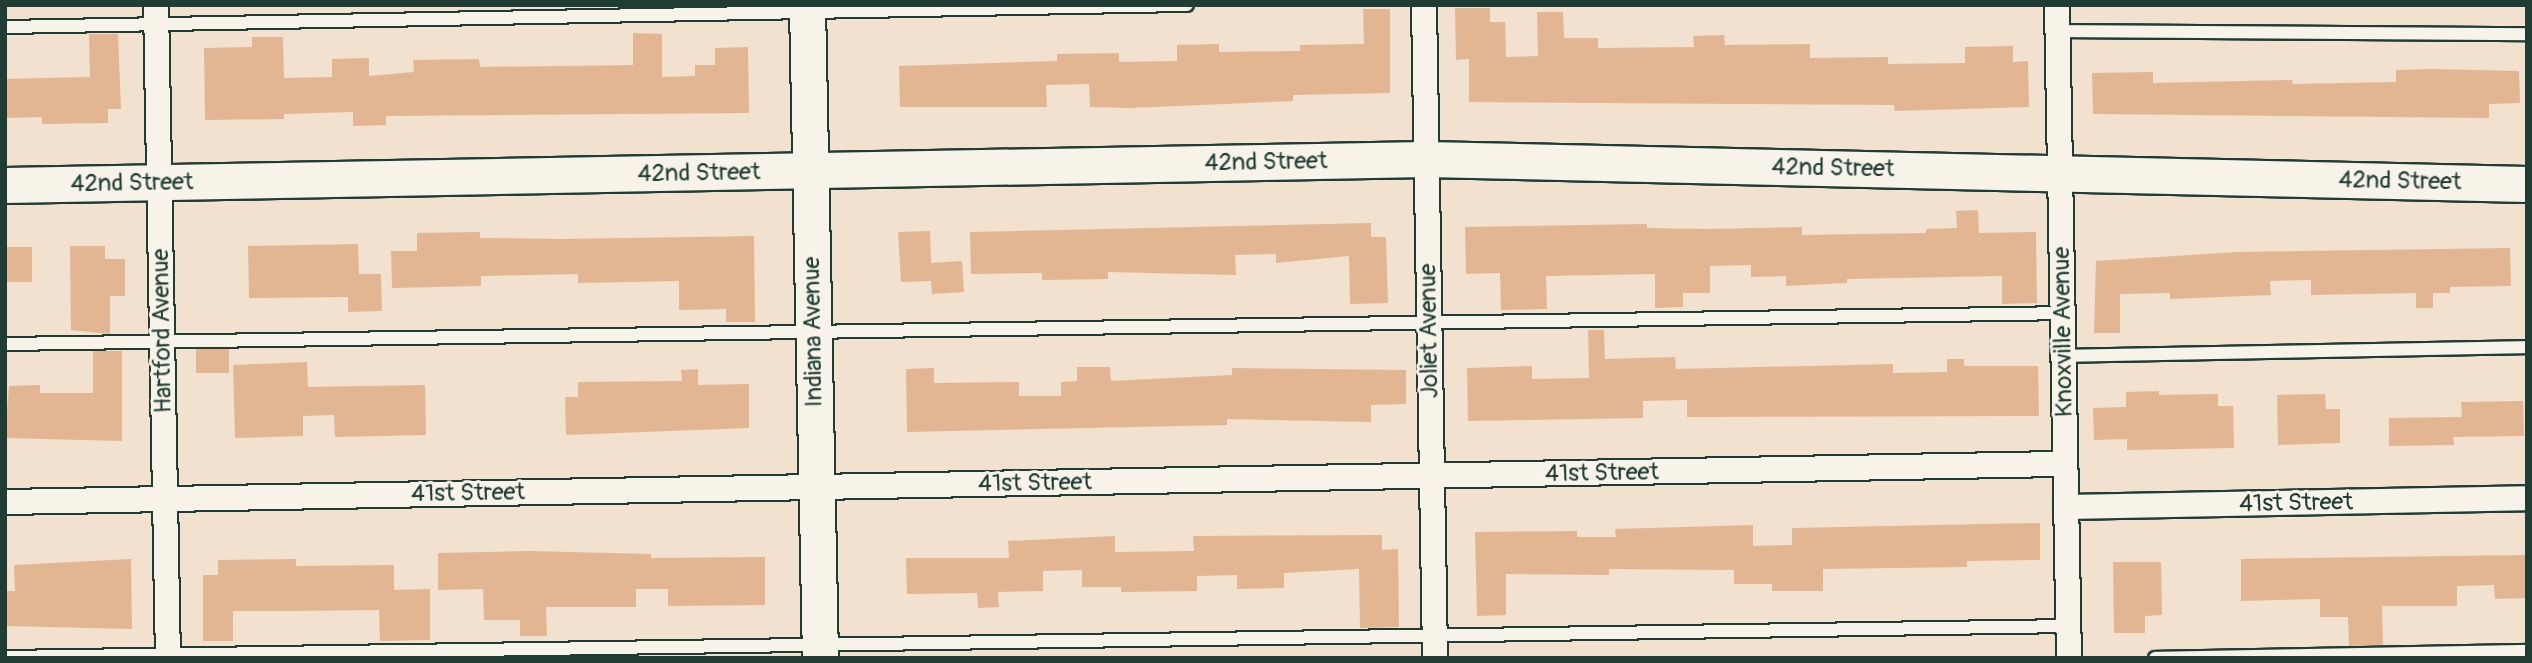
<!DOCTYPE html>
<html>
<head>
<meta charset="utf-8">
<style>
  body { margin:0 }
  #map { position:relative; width:2532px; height:663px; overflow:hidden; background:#f1e1ce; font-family:Pangolin,sans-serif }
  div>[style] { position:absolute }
  .building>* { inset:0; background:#e2b693; transform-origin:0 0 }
  .roads { filter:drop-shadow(2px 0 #1f3d34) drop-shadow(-2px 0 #1f3d34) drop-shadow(0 2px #1f3d34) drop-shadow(0 -2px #1f3d34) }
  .lane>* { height:12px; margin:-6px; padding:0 6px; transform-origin:6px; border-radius:6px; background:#f7f3e8 }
  .street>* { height:24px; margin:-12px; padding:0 12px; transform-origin:12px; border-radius:12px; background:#f7f3e8 }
  .secondary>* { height:35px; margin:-17.5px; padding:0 17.5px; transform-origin:17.5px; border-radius:17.5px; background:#f7f3e8 }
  span { translate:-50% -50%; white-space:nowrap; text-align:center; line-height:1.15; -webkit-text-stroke:6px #f7f3e8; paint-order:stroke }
  .street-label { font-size:24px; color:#1f3d34 }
  .frame { position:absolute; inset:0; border:7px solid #1f3d34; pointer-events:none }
</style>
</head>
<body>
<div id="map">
  <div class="building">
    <i style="clip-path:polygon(1455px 8px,1490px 8px,1490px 22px,1505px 22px,1506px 57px,1538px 56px,1537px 12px,1563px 12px,1564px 38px,1598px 38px,1598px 48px,1694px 47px,1693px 36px,1724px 35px,1725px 45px,1810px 44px,1810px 58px,1888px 57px,1888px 64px,1965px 63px,1965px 47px,2013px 46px,2013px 62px,2028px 61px,2029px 107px,1895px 111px,1894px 105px,1469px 102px,1469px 59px,1456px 60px)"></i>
    <i style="clip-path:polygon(1363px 9px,1390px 9px,1390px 93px,1293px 95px,1293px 101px,1129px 108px,1090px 107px,1089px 84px,1046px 85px,1047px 107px,900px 107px,899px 66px,1057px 61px,1057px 54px,1119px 53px,1119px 62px,1177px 61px,1177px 45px,1219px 44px,1219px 52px,1300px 51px,1300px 45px,1364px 44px)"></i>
    <i style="clip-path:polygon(633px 33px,662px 34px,662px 77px,695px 76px,695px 65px,715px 65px,715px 48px,748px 47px,749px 113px,386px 116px,386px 125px,353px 126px,353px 112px,284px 114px,284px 119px,205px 120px,204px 48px,252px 47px,252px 37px,283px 37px,284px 78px,332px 77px,332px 59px,369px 58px,369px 76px,414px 72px,413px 60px,479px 59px,480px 67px,633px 65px)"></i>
    <i style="clip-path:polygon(89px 34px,118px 34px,121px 109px,108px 109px,108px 123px,42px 124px,42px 117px,5px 118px,5px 79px,90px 77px)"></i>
    <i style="clip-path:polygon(2431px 69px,2519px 71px,2520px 103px,2489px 104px,2489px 118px,2093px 114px,2092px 73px,2153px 72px,2153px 83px,2292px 80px,2293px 84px,2396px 82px,2396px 70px)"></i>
    <i style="clip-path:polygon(1978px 210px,1979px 233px,2036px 232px,2037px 303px,2002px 304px,2002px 276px,1847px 279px,1847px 283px,1786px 286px,1786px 276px,1751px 277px,1751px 265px,1710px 266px,1710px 293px,1683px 293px,1683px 307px,1655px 308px,1655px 274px,1546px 276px,1547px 309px,1501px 310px,1500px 273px,1466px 274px,1465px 227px,1647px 224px,1647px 228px,1709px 229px,1802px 227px,1802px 235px,1926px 233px,1926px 229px,1957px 228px,1956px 211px)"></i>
    <i style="clip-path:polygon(1371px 223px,1371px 237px,1386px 237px,1388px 303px,1350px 304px,1349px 256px,1276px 263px,1276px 254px,1235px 255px,1236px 275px,1108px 272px,1108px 279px,1042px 280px,1042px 273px,971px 274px,970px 232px)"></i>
    <i style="clip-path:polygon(930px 231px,931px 263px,962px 261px,964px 292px,932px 294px,931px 281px,901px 282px,898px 232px)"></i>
    <i style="clip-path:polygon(480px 232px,480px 238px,563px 239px,754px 236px,755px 322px,726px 322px,726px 309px,679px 310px,679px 281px,578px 283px,578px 274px,481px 276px,481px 286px,392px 288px,391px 251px,417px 251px,417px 233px)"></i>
    <i style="clip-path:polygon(358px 244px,359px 274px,381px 274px,382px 311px,348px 312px,348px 297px,249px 298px,248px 246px)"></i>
    <i style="clip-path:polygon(70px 246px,105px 246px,105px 259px,125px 259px,125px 296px,110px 296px,110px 334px,71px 330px)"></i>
    <i style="left:5px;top:247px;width:27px;height:35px"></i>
    <i style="clip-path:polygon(2510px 248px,2511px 286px,2450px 287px,2450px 293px,2433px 293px,2433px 308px,2416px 308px,2416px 293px,2311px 295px,2311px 280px,2270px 281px,2271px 295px,2170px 299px,2170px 293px,2120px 294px,2120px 333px,2094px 333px,2096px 261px,2238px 252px)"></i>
    <i style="clip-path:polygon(1588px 330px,1604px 330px,1605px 359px,1675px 357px,1676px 369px,1893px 364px,1893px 373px,1947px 372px,1947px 359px,1964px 359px,1964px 366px,2038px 366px,2039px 416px,1687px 417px,1687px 400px,1643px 401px,1643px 418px,1468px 421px,1467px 368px,1532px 366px,1532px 379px,1589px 378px)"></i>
    <i style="left:229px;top:349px;width:24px;height:33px;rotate:90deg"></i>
    <i style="clip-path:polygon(93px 351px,122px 351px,122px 441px,5px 438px,9px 386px,40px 385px,40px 393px,93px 393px)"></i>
    <i style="clip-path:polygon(307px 362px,308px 387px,425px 385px,426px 435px,335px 437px,334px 415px,303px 416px,303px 436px,235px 438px,233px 365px)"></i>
    <i style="clip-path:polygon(1077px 367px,1110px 367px,1111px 381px,1232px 375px,1232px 368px,1406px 370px,1406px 404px,1371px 405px,1371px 422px,1227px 419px,1227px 425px,907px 432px,906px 369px,934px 368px,934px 383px,1019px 382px,1019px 396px,1061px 396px,1061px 382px,1077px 381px)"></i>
    <i style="clip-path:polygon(698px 369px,698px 385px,749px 384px,749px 428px,566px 435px,565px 397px,578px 397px,578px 382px,682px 381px,681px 370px)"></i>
    <i style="clip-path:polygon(2159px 391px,2159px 395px,2218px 394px,2218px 406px,2233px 406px,2234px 448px,2127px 450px,2127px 439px,2094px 440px,2093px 408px,2126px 407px,2126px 392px)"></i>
    <i style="clip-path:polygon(2325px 394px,2326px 409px,2340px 409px,2340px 443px,2278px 445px,2277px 395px)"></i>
    <i style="clip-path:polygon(2523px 401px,2524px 436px,2453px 437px,2454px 445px,2389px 446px,2389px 418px,2462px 417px,2461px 402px)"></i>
    <i style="clip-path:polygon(2040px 523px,2040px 560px,1967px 561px,1967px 567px,1823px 569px,1823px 591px,1772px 591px,1772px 584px,1734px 584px,1734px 570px,1609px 569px,1609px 575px,1506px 574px,1506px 615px,1477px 616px,1475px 532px,1577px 531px,1577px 537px,1616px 537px,1615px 529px,1753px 525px,1753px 546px,1792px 545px,1792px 528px)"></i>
    <i style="clip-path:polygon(1382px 535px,1382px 550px,1398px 549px,1399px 627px,1360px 628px,1359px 569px,1284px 573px,1284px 588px,1237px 589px,1237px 575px,1197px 576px,1197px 591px,1121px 592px,1121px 587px,1082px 587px,1082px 570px,1043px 571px,1043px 591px,998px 592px,999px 607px,978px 608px,977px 593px,907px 594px,906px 558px,1009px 558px,1008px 541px,1115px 536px,1115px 552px,1194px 551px,1193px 536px)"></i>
    <i style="clip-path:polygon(529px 551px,651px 554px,651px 558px,765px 557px,765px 605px,668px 606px,668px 589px,636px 589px,636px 607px,546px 607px,547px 636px,520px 636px,520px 620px,484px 620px,483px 589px,438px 590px,438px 553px)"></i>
    <i style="clip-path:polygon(2525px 555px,2525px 598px,2495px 599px,2494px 585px,2457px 586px,2457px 606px,2382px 606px,2383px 645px,2349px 646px,2348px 617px,2320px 617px,2320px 599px,2241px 601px,2241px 559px)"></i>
    <i style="clip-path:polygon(131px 559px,132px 629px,5px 626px,5px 591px,15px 591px,14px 565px)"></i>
    <i style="clip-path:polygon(296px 559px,296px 566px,394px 565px,394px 590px,430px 589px,430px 640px,380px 641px,379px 610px,294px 611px,233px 611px,233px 641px,203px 641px,203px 575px,218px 575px,218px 560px)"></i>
    <i style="clip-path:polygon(2113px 562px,2161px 562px,2162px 615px,2145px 616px,2145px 633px,2114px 633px)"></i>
  </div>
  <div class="roads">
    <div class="lane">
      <i style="left:5px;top:27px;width:1182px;rotate:-1.07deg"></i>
      <i style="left:2057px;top:31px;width:470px;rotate:0.4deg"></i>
      <i style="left:5px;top:344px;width:2057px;rotate:-0.86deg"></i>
      <i style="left:2063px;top:356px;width:464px;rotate:-1.1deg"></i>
      <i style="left:5px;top:657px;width:2063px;rotate:-0.86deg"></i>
      <i style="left:2155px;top:658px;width:372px;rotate:-1.1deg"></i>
    </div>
    <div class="street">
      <i style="left:156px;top:5px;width:653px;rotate:88.95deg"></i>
      <i style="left:1424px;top:5px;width:653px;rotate:89.03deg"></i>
      <i style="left:2057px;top:5px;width:653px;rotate:88.95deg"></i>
      <i style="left:5px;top:502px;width:2060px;rotate:-1.06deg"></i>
      <i style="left:2066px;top:507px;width:461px;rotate:-1.1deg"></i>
    </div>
    <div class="secondary">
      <i style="left:807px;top:5px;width:653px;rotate:88.86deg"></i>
      <i style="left:5px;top:185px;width:1421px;rotate:-1.05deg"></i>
      <i style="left:1426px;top:159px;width:1101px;rotate:1.3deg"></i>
    </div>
  </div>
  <div class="street-label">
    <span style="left:1266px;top:162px;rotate:-1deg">42nd Street</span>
    <span style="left:1833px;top:168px;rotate:1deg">42nd Street</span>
    <span style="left:699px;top:173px;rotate:-1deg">42nd Street</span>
    <span style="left:2400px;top:181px;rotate:1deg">42nd Street</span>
    <span style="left:132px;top:183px;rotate:-1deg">42nd Street</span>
    <span style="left:162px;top:331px;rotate:-91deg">Hartford Avenue</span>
    <span style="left:1429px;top:331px;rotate:-91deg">Joliet Avenue</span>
    <span style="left:813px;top:332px;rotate:-91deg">Indiana Avenue</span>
    <span style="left:2063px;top:332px;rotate:-91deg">Knoxville Avenue</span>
    <span style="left:1602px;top:473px;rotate:-1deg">41st Street</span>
    <span style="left:1035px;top:483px;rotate:-1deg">41st Street</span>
    <span style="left:468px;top:493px;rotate:-1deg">41st Street</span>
    <span style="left:2296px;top:503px;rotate:-1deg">41st Street</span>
  </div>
  <div class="frame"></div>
</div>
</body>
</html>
